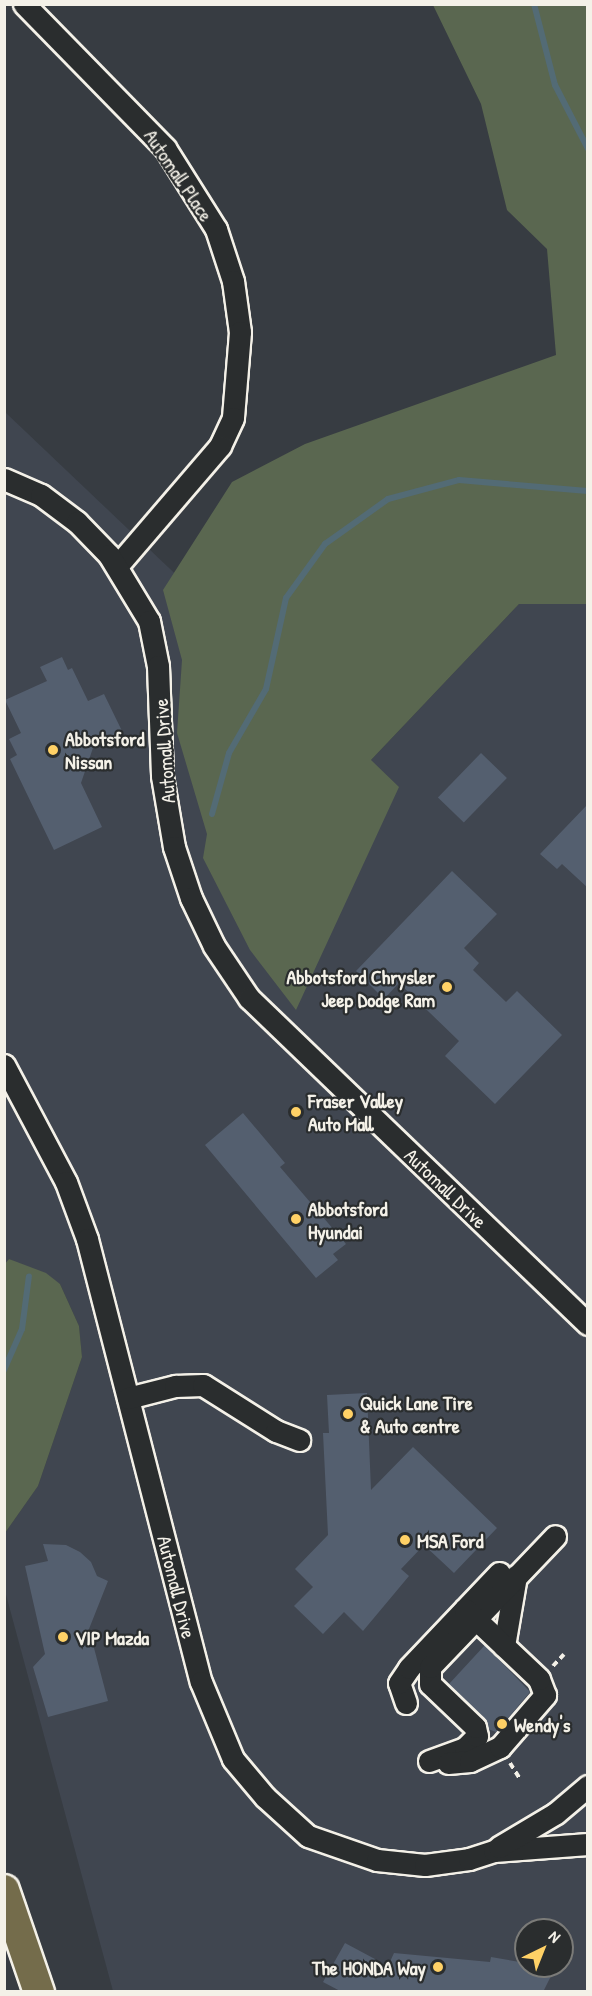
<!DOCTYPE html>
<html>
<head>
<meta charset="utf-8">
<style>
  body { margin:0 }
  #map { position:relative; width:592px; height:1996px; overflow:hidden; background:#373c42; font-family:"Patrick Hand",sans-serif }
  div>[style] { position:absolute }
  .built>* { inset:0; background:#404650 }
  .green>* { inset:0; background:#5a6750 }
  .stream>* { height:6px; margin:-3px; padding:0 3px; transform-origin:3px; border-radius:3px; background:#536b75 }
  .building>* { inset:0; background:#545f6f; transform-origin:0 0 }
  .path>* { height:4px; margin-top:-2px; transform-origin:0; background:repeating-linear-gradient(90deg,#f4f1e8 0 6px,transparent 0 10.5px) }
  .roads { filter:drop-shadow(2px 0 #f4f1e8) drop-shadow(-2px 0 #f4f1e8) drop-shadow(0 2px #f4f1e8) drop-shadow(0 -2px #f4f1e8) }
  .minor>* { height:21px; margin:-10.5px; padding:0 10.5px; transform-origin:10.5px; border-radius:10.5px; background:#2a2d2e }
  .highway>* { height:30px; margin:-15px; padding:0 15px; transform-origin:15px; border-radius:15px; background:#746c4b }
  .dots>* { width:16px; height:16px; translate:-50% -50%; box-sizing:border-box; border:3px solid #2a2d2e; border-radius:50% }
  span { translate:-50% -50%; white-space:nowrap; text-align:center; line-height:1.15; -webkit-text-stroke:4.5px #2a2d2e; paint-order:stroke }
  .street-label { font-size:20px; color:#f4f1e8 }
  .poi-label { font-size:20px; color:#f4f1e8; font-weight:700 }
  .left { translate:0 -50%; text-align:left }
  .right { translate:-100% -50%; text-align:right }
  .frame { position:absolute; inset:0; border:6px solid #f4f1e8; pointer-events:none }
  .north { position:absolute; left:514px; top:1918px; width:60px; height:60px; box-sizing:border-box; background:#2a2d2e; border:2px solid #7b7b78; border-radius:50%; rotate:43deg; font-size:16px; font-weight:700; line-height:24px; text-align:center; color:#f4f1e8 }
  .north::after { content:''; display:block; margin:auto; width:21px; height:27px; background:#ffd166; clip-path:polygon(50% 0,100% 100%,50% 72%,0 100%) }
</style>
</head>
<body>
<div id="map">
  <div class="built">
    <i style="clip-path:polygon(evenodd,5px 412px,371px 760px,519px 604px,587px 604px,587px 1991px,113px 1991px,5px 1591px,5px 1533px,38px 1486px,82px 1357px,79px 1326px,60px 1284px,9px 1259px,5px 1265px,5px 412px,526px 1930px,562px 1930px,562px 1966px,526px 1966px,526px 1930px)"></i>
  </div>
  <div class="green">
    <i style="clip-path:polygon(433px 5px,587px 5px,587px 604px,519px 604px,371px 760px,399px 787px,296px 1010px,250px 950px,203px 858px,207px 834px,177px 733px,182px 660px,163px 590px,232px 482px,305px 444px,556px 355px,547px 249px,507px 210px,481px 104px)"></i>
    <i style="clip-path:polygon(9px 1259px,46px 1273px,60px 1284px,79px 1326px,82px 1357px,38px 1486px,5px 1533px,4px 1265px)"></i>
  </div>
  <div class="stream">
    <i style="left:534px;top:4px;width:84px;rotate:75.5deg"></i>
    <i style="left:555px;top:85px;width:72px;rotate:62.7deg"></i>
    <i style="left:212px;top:814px;width:63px;rotate:-74.4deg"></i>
    <i style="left:229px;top:753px;width:74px;rotate:-60deg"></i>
    <i style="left:266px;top:689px;width:93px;rotate:-77.6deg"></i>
    <i style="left:286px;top:598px;width:67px;rotate:-54.2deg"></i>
    <i style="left:325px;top:544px;width:77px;rotate:-35.5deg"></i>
    <i style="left:388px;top:499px;width:73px;rotate:-15deg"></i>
    <i style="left:459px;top:480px;width:129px;rotate:4.9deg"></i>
    <i style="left:4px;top:1370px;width:45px;rotate:-66.3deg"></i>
    <i style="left:22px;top:1329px;width:53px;rotate:-82.5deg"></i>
  </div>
  <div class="building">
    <i style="clip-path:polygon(62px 657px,68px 670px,72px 668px,88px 701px,104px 694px,122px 731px,94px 745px,81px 783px,102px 827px,54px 850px,10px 759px,17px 755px,9px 739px,21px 733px,5px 700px,47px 681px,40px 667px)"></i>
    <i style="left:481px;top:753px;width:36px;height:62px;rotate:44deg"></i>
    <i style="clip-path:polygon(588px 804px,588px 888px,562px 864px,557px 869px,540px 854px)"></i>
    <i style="clip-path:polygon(452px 871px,497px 914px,464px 948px,479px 963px,473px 970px,506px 1002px,517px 991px,562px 1035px,495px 1104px,445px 1056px,459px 1041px,399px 983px,384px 999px,356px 971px)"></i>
    <i style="clip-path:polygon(243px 1113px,285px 1163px,280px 1167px,346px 1244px,333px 1254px,338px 1260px,316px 1278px,205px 1145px)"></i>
    <i style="clip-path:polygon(367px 1393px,371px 1490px,413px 1447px,497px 1528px,454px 1573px,424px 1545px,401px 1569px,409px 1576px,363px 1631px,344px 1612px,323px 1634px,294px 1606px,313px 1587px,295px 1569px,328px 1535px,323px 1433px,329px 1433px,327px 1395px)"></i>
    <i style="clip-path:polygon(43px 1544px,66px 1545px,80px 1552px,91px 1562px,97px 1576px,108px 1581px,89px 1629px,108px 1701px,48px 1717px,33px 1667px,45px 1654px,25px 1566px,48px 1561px)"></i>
    <i style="clip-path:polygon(485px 1645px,530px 1692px,496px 1732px,488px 1729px,484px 1718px,449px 1684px)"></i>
    <i style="clip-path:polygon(345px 1943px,388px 1966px,394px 1953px,490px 1962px,491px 1957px,555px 1968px,543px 1992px,342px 1992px,323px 1982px)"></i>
  </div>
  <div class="path">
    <i style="left:553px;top:1666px;width:16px;rotate:-47deg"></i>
    <i style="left:510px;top:1763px;width:19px;rotate:58deg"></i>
  </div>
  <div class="roads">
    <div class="minor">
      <i style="left:24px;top:4px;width:202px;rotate:45.6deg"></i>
      <i style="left:165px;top:148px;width:96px;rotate:57.8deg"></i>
      <i style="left:216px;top:229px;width:55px;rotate:71.9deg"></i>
      <i style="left:233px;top:281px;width:51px;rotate:82.2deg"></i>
      <i style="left:240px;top:332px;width:86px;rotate:94.7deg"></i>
      <i style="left:233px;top:418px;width:31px;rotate:115deg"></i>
      <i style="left:220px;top:446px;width:158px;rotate:130.6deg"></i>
      <i style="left:4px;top:479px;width:40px;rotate:23.4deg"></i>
      <i style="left:41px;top:495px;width:45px;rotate:36.9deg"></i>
      <i style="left:77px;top:522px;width:46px;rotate:45.9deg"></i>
      <i style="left:109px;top:555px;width:77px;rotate:58.8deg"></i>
      <i style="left:149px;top:621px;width:46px;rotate:78.7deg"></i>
      <i style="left:158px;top:666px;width:110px;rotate:87.9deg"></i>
      <i style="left:162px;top:776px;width:72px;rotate:80.4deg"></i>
      <i style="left:174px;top:847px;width:54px;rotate:71.6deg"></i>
      <i style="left:191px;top:898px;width:53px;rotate:64.4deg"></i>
      <i style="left:214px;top:946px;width:63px;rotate:56.1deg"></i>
      <i style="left:249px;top:998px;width:470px;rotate:43.9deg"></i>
      <i style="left:4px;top:1065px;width:132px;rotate:62.1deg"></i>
      <i style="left:66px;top:1182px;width:61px;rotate:69.8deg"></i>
      <i style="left:87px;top:1239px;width:457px;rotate:75.6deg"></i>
      <i style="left:201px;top:1682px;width:83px;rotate:67.4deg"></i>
      <i style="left:233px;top:1759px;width:50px;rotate:49.9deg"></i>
      <i style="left:265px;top:1797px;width:58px;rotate:42.2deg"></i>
      <i style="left:308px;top:1836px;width:73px;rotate:19.2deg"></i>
      <i style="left:377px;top:1860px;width:48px;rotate:5.9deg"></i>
      <i style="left:425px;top:1865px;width:44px;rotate:-7.8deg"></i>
      <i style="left:469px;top:1859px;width:26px;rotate:-18deg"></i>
      <i style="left:494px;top:1851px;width:94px;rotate:-4.3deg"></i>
      <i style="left:128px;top:1398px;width:49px;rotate:-14.3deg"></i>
      <i style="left:175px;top:1386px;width:28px;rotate:-2deg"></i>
      <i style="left:203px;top:1385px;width:86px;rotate:32.2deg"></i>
      <i style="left:276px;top:1431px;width:25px;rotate:21deg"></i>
      <i style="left:504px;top:1646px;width:71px;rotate:-80.3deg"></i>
      <i style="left:406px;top:1703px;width:21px;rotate:-109deg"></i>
      <i style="left:399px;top:1683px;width:18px;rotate:-56deg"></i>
      <i style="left:409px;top:1668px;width:131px;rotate:-46.5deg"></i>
      <i style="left:429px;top:1761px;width:38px;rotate:-20deg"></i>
      <i style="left:465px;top:1748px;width:17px;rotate:-45deg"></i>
      <i style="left:477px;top:1736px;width:9px;rotate:-103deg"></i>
      <i style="left:475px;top:1727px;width:62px;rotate:-136.3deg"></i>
      <i style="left:430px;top:1684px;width:17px;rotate:-90deg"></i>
      <i style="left:430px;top:1667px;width:181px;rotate:-46.3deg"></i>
      <i style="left:448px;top:1763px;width:22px;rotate:-5deg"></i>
      <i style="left:470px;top:1761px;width:33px;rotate:-25deg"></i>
      <i style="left:500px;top:1747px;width:69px;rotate:-49.1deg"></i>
      <i style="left:545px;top:1695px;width:17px;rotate:-111deg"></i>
      <i style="left:539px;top:1679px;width:102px;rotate:-136.6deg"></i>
      <i style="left:499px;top:1847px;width:66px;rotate:-30.8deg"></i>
      <i style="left:556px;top:1813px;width:42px;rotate:-40.2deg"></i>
    </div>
    <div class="highway">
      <i style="left:4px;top:1890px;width:108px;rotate:71.1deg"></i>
    </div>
  </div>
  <div class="dots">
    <i style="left:53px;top:750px;background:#ffd166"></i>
    <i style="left:447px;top:987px;background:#ffd166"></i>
    <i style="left:296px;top:1112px;background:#ffd166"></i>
    <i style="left:296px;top:1219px;background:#ffd166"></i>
    <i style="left:348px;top:1414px;background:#ffd166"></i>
    <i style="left:405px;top:1540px;background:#ffd166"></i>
    <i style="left:63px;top:1637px;background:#ffd166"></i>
    <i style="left:502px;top:1724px;background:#ffd166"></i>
    <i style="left:438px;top:1967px;background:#ffd166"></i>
  </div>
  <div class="street-label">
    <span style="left:179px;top:175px;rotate:56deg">Automall Place</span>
    <span style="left:164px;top:751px;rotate:-94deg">Automall Drive</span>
    <span style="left:446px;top:1188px;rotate:44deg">Automall Drive</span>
    <span style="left:177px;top:1587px;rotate:76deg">Automall Drive</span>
  </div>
  <div class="poi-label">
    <span class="left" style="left:65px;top:750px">Abbotsford<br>Nissan</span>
    <span class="right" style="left:435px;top:988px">Abbotsford Chrysler<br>Jeep Dodge Ram</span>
    <span class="left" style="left:308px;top:1112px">Fraser Valley<br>Auto Mall</span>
    <span class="left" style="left:308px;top:1220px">Abbotsford<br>Hyundai</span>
    <span class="left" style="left:360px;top:1414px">Quick Lane Tire<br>&amp; Auto centre</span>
    <span class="left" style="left:417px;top:1540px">MSA Ford</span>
    <span class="left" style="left:75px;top:1637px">VIP Mazda</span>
    <span class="left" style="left:514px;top:1724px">Wendy's</span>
    <span class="right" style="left:426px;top:1967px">The HONDA Way</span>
  </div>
  <div class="frame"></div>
  <div class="north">N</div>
</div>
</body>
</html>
